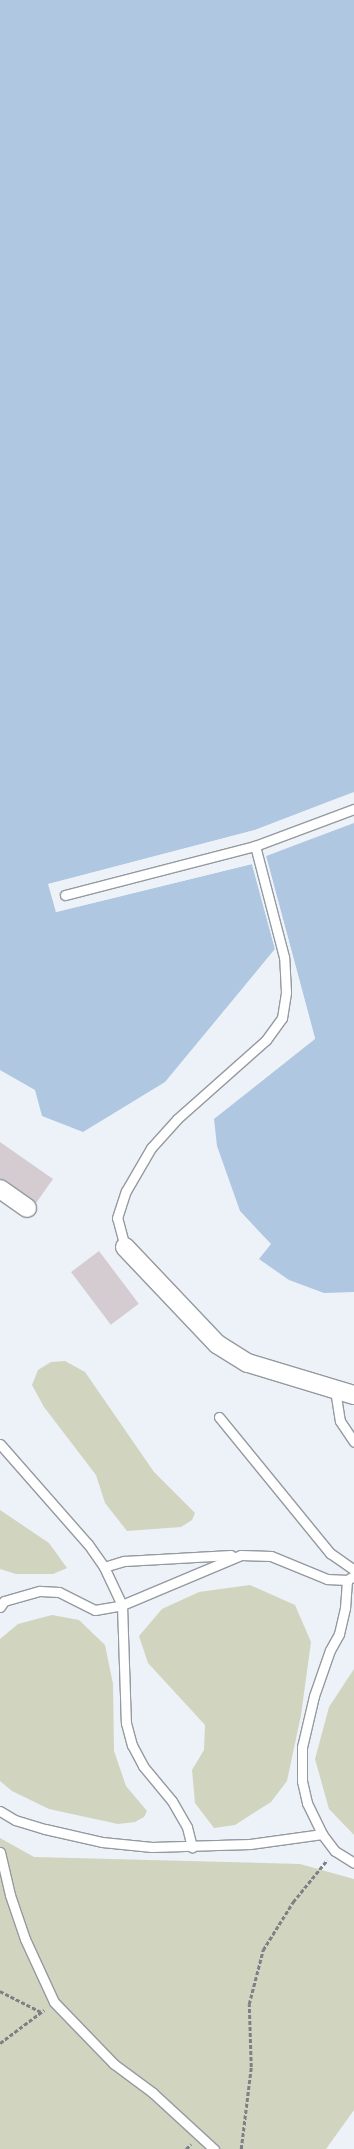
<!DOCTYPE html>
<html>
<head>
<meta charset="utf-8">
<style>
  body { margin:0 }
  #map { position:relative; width:354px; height:2149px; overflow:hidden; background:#ecf2f8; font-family:"Noto Sans",sans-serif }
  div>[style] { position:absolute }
  .green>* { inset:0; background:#d1d4bf }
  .water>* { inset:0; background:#b0c7e2 }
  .pier>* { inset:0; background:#ecf2f8 }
  .building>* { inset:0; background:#d4ccd1; transform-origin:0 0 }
  .path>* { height:2.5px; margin-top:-1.25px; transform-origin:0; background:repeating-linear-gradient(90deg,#7d8185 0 4px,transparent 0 6px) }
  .roads { filter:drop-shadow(1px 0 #959aa0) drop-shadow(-1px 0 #959aa0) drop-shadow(0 1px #959aa0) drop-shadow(0 -1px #959aa0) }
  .service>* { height:9px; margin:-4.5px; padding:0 4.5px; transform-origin:4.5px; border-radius:4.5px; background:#fff }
  .minor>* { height:18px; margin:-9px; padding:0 9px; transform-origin:9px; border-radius:9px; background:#fff }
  span { translate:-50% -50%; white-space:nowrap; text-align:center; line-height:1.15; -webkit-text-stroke:4px #ecf2f8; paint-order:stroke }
</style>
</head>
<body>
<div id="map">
  <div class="green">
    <i style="clip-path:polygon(65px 1361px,85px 1372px,154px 1472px,195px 1513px,192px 1520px,181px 1527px,127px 1531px,105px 1503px,96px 1475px,44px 1407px,32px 1385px,38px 1370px,51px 1362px)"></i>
    <i style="clip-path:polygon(0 1510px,49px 1543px,67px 1568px,53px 1574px,16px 1574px,0 1569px)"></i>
    <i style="clip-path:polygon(250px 1585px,295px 1605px,311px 1642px,301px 1715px,287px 1781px,271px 1802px,235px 1825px,214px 1828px,195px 1803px,192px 1770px,204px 1750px,205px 1725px,148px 1663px,139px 1636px,162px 1609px,199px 1592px)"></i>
    <i style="clip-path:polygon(52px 1615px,79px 1620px,105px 1645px,113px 1684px,114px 1751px,126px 1786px,147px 1811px,144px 1817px,135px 1822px,118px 1824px,49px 1809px,12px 1791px,0 1781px,0 1639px,18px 1624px)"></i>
    <i style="clip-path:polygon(354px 1669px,354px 1835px,329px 1809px,315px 1759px,329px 1707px)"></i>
    <i style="clip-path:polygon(0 1838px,34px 1857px,300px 1864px,354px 1879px,354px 2110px,326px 2149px,0 2149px)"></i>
  </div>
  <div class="water">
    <i style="clip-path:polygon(0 0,354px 0,354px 792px,255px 830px,49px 884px,56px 912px,252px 864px,275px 949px,165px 1082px,83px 1132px,42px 1116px,35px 1090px,0 1070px)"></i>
    <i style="clip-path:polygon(354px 823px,354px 1292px,324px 1293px,289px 1280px,259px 1259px,271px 1244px,240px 1211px,217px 1146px,214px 1119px,315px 1038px,266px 856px)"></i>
  </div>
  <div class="pier">
    <i style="clip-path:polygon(354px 792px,255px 832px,51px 885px,57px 910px,254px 863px,276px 950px,166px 1083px,275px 949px,252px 864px,56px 912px,48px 884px,255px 830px)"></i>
    <i style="clip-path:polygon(354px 821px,266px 856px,315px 1039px,214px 1119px,313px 1038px,264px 855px)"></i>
  </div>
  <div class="building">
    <i style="clip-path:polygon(0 1142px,53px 1179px,36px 1203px,0 1179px)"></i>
    <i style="left:99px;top:1251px;width:66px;height:35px;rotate:53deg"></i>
  </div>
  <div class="path">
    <i style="left:0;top:1991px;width:46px;rotate:27.1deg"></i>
    <i style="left:0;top:2043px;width:55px;rotate:-36.9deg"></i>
    <i style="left:186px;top:2149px;width:7px;rotate:-45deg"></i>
    <i style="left:241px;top:2149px;width:83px;rotate:-83deg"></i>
    <i style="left:251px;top:2067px;width:63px;rotate:-91.8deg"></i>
    <i style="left:249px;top:2004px;width:56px;rotate:-75.5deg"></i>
    <i style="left:263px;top:1950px;width:57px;rotate:-58deg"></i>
    <i style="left:293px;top:1902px;width:54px;rotate:-51deg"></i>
  </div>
  <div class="roads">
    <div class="service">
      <i style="left:65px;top:895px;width:196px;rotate:-14.5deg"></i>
      <i style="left:255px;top:846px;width:106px;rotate:-20.5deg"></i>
      <i style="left:125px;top:1247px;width:30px;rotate:-105deg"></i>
      <i style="left:117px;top:1218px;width:28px;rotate:-72deg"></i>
      <i style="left:126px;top:1191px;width:50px;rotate:-59.8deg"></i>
      <i style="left:151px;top:1148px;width:39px;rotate:-48deg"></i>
      <i style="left:177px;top:1119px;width:119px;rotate:-41.6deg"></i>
      <i style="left:266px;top:1040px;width:27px;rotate:-54deg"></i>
      <i style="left:282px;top:1018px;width:26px;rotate:-81deg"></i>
      <i style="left:286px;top:992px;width:35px;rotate:-93deg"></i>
      <i style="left:284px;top:957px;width:115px;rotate:-104.6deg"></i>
      <i style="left:335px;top:1390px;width:31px;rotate:81deg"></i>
      <i style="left:340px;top:1421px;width:25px;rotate:56deg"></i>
      <i style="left:219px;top:1417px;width:176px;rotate:50.8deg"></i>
      <i style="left:330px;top:1553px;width:29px;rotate:35deg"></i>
      <i style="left:0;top:1444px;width:133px;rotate:48.7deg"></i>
      <i style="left:88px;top:1544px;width:28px;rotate:55deg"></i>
      <i style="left:104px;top:1567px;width:42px;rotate:64.7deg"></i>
      <i style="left:122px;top:1605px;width:129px;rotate:-22.8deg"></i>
      <i style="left:241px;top:1555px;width:30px;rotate:2deg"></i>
      <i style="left:271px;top:1556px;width:61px;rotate:22.3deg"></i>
      <i style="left:327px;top:1579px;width:20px;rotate:3deg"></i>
      <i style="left:347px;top:1580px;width:8px;rotate:-30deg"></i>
      <i style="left:104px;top:1567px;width:21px;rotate:-17deg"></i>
      <i style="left:124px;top:1561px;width:107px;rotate:-3.2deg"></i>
      <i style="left:347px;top:1580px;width:28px;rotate:94deg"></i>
      <i style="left:345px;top:1608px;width:27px;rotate:103deg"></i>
      <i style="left:339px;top:1634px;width:18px;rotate:119deg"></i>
      <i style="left:330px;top:1650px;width:49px;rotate:109.2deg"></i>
      <i style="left:314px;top:1696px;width:52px;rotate:103.2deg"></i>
      <i style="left:302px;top:1747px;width:34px;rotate:90deg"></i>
      <i style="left:302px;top:1781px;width:23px;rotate:77deg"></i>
      <i style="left:307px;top:1803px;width:34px;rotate:64deg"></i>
      <i style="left:322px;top:1834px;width:21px;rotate:53deg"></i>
      <i style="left:335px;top:1851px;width:22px;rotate:32deg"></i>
      <i style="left:0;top:1607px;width:7px;rotate:-56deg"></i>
      <i style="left:4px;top:1601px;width:37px;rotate:-16deg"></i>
      <i style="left:40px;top:1591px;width:19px;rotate:3deg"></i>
      <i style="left:59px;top:1592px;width:40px;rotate:26.6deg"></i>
      <i style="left:95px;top:1610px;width:27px;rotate:-10deg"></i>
      <i style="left:122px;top:1605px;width:118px;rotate:88.1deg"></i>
      <i style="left:126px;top:1723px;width:23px;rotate:75deg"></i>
      <i style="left:132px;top:1745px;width:24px;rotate:62deg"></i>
      <i style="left:143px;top:1766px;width:45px;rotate:50.4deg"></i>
      <i style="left:172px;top:1801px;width:30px;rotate:60deg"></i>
      <i style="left:187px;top:1827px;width:21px;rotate:76deg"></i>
      <i style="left:0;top:1811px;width:17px;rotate:31deg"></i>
      <i style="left:15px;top:1820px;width:31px;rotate:17deg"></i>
      <i style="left:45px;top:1829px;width:58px;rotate:12.8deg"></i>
      <i style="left:102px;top:1842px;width:50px;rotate:5.7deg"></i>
      <i style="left:152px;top:1847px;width:98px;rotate:-1.8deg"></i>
      <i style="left:250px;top:1844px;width:73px;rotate:-7.9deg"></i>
      <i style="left:0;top:1852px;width:44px;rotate:76.9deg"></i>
      <i style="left:10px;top:1895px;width:46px;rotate:71.2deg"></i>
      <i style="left:25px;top:1939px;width:69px;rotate:65.3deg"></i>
      <i style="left:54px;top:2002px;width:86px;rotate:45.9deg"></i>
      <i style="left:114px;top:2064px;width:49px;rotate:36.6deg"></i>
      <i style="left:153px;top:2093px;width:83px;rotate:42.6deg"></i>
    </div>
    <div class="minor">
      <i style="left:0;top:1189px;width:33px;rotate:35deg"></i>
      <i style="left:125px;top:1247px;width:134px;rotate:46.5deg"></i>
      <i style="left:217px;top:1344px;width:36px;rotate:32deg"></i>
      <i style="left:248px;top:1363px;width:111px;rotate:16.8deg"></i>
    </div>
  </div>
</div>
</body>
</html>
